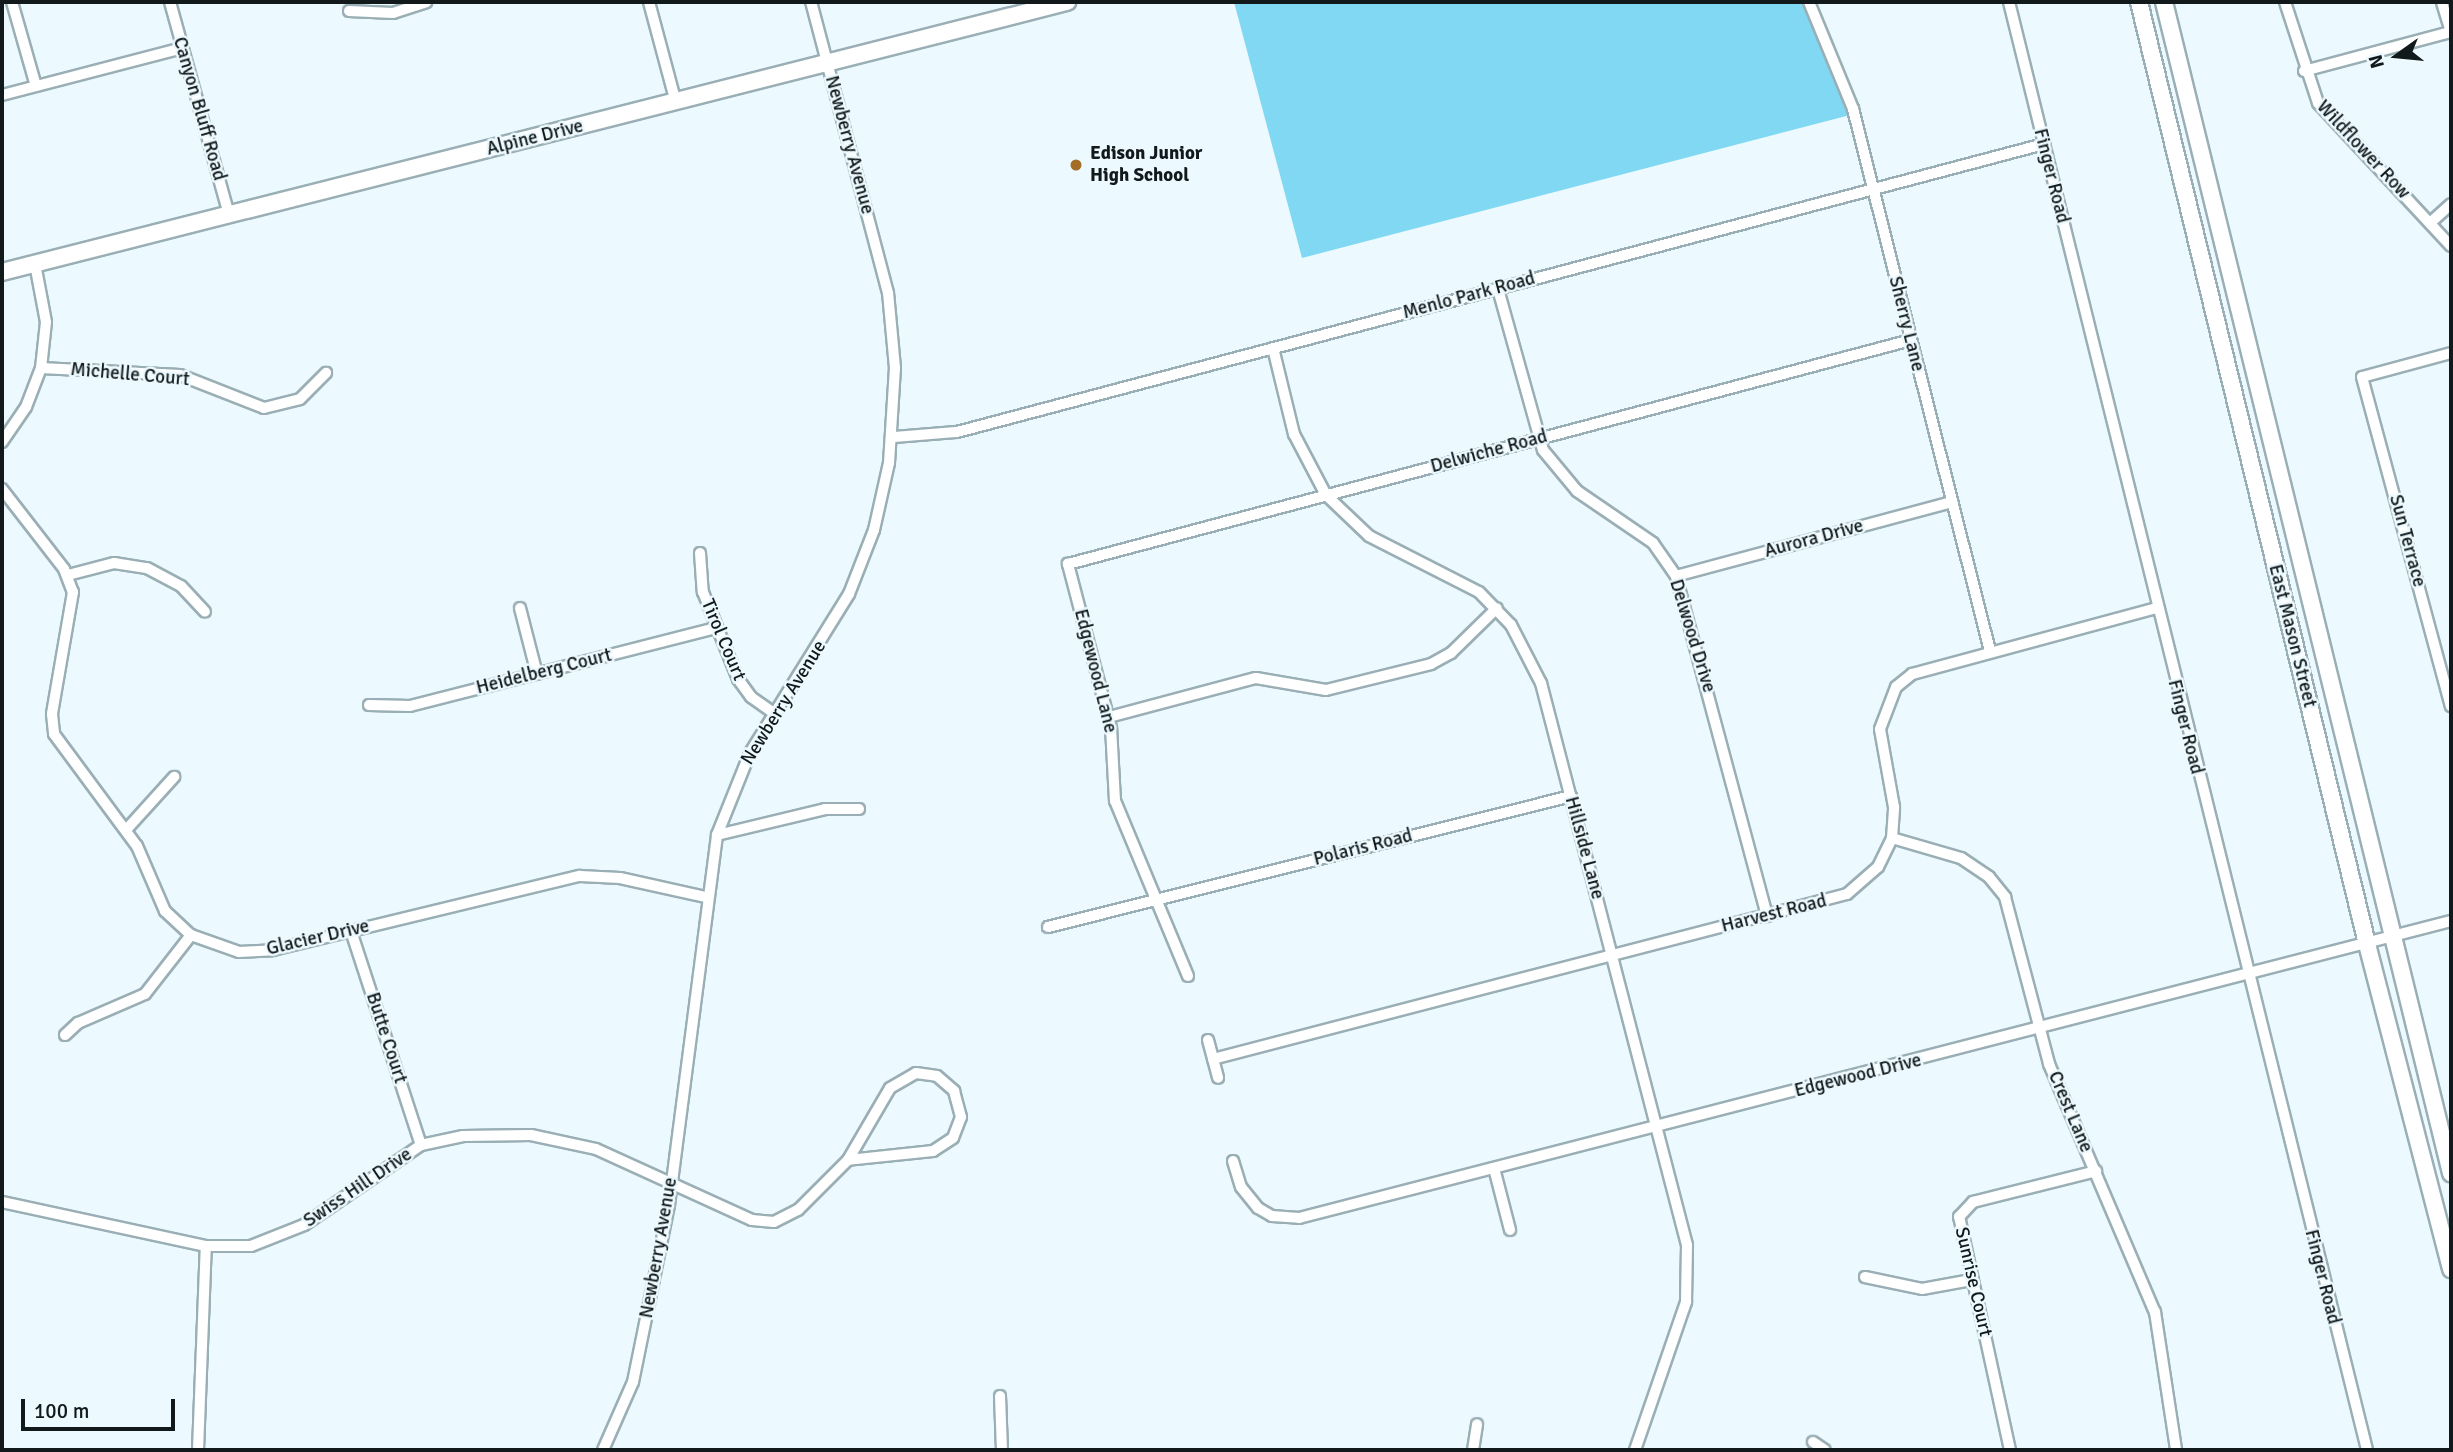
<!DOCTYPE html>
<html>
<head>
<meta charset="utf-8">
<style>
  body { margin:0 }
  #map { position:relative; width:2453px; height:1452px; overflow:hidden; background:#ecf9fe; font-family:Signika,sans-serif }
  div>[style] { position:absolute }
  .green>* { inset:0; background:#81d8f2 }
  .roads { filter:drop-shadow(2px 0 #9aafb5) drop-shadow(-2px 0 #9aafb5) drop-shadow(0 2px #9aafb5) drop-shadow(0 -2px #9aafb5) }
  .street>* { height:10px; margin:-5px; padding:0 5px; transform-origin:5px; border-radius:5px; background:#fff }
  .secondary>* { height:16px; margin:-8px; padding:0 8px; transform-origin:8px; border-radius:8px; background:#fff }
  .dots>* { width:19px; height:19px; translate:-50% -50%; box-sizing:border-box; border:4px solid #ecf9fe; border-radius:50% }
  span { translate:-50% -50%; white-space:nowrap; text-align:center; line-height:1.15; -webkit-text-stroke:5px #ecf9fe; paint-order:stroke }
  .street-label { font-size:19px; color:#11191b }
  .poi-label { font-size:19px; color:#11191b; font-weight:700 }
  .left { translate:0 -50%; text-align:left }
  .frame { position:absolute; inset:0; border:4px solid #11191b; pointer-events:none }
  .north { position:absolute; left:2362px; top:21px; width:70px; height:70px; -webkit-text-stroke:5px #ecf9fe; paint-order:stroke; rotate:255deg; font-size:19px; font-weight:700; line-height:28px; text-align:center; color:#11191b }
  .north::after { content:''; display:block; margin:auto; width:24px; height:32px; background:#11191b; clip-path:polygon(50% 0,100% 100%,50% 72%,0 100%) }
  .scale { position:absolute; left:21px; top:1399px; width:154px; height:32px; box-sizing:border-box; border:4px solid #11191b; border-top:0; padding-left:9px; font-size:21px; line-height:24px; white-space:nowrap; color:#11191b; -webkit-text-stroke:5px #ecf9fe; paint-order:stroke }
</style>
</head>
<body>
<div id="map">
  <div class="green">
    <i style="clip-path:polygon(1234px 2px,1809px 2px,1854px 114px,1302px 258px)"></i>
  </div>
  <div class="roads">
    <div class="street">
      <i style="left:12px;top:2px;width:87px;rotate:74.1deg"></i>
      <i style="left:170px;top:2px;width:221px;rotate:74.5deg"></i>
      <i style="left:649px;top:2px;width:105px;rotate:75deg"></i>
      <i style="left:1809px;top:2px;width:116px;rotate:67.6deg"></i>
      <i style="left:1853px;top:109px;width:559px;rotate:75.81deg"></i>
      <i style="left:2009px;top:2px;width:1492px;rotate:76.11deg"></i>
      <i style="left:2285px;top:2px;width:106px;rotate:71.9deg"></i>
      <i style="left:2318px;top:103px;width:195px;rotate:47.1deg"></i>
      <i style="left:349px;top:11px;width:44px;rotate:2.6deg"></i>
      <i style="left:393px;top:13px;width:35px;rotate:-18deg"></i>
      <i style="left:2304px;top:71px;width:152px;rotate:-14.9deg"></i>
      <i style="left:2451px;top:32px;width:31px;rotate:-107deg"></i>
      <i style="left:2px;top:95px;width:186px;rotate:-14.6deg"></i>
      <i style="left:2430px;top:223px;width:28px;rotate:-42deg"></i>
      <i style="left:1498px;top:289px;width:167px;rotate:74.4deg"></i>
      <i style="left:1543px;top:450px;width:53px;rotate:50.3deg"></i>
      <i style="left:1577px;top:491px;width:92px;rotate:34.4deg"></i>
      <i style="left:1653px;top:543px;width:40px;rotate:55.1deg"></i>
      <i style="left:1676px;top:576px;width:352px;rotate:75deg"></i>
      <i style="left:1273px;top:348px;width:89px;rotate:76.3deg"></i>
      <i style="left:1294px;top:434px;width:69px;rotate:62.3deg"></i>
      <i style="left:1326px;top:495px;width:59px;rotate:43.6deg"></i>
      <i style="left:1369px;top:536px;width:123px;rotate:27deg"></i>
      <i style="left:1479px;top:592px;width:46px;rotate:45.9deg"></i>
      <i style="left:1511px;top:625px;width:65px;rotate:62.7deg"></i>
      <i style="left:1541px;top:683px;width:581px;rotate:75.44deg"></i>
      <i style="left:1687px;top:1245px;width:57px;rotate:91deg"></i>
      <i style="left:1686px;top:1302px;width:157px;rotate:109deg"></i>
      <i style="left:2451px;top:353px;width:92px;rotate:164.9deg"></i>
      <i style="left:2362px;top:377px;width:341px;rotate:74.9deg"></i>
      <i style="left:41px;top:368px;width:139px;rotate:2.9deg"></i>
      <i style="left:180px;top:375px;width:90px;rotate:21.4deg"></i>
      <i style="left:264px;top:408px;width:37px;rotate:-14deg"></i>
      <i style="left:300px;top:399px;width:37px;rotate:-45deg"></i>
      <i style="left:893px;top:437px;width:64px;rotate:-4.5deg"></i>
      <i style="left:957px;top:432px;width:1125px;rotate:-14.84deg"></i>
      <i style="left:2px;top:442px;width:42px;rotate:-55.6deg"></i>
      <i style="left:26px;top:407px;width:42px;rotate:-69deg"></i>
      <i style="left:41px;top:368px;width:46px;rotate:-83.8deg"></i>
      <i style="left:46px;top:322px;width:59px;rotate:-100.7deg"></i>
      <i style="left:2px;top:489px;width:101px;rotate:52.2deg"></i>
      <i style="left:64px;top:569px;width:25px;rotate:69deg"></i>
      <i style="left:73px;top:592px;width:124px;rotate:99.8deg"></i>
      <i style="left:52px;top:714px;width:20px;rotate:84deg"></i>
      <i style="left:54px;top:734px;width:139px;rotate:53.5deg"></i>
      <i style="left:137px;top:846px;width:71px;rotate:66.7deg"></i>
      <i style="left:165px;top:911px;width:35px;rotate:43deg"></i>
      <i style="left:191px;top:935px;width:51px;rotate:19.5deg"></i>
      <i style="left:239px;top:952px;width:34px;rotate:-3deg"></i>
      <i style="left:273px;top:950px;width:316px;rotate:-13.6deg"></i>
      <i style="left:580px;top:876px;width:40px;rotate:2.9deg"></i>
      <i style="left:620px;top:878px;width:88px;rotate:12.5deg"></i>
      <i style="left:700px;top:553px;width:39px;rotate:86deg"></i>
      <i style="left:703px;top:592px;width:94px;rotate:68.1deg"></i>
      <i style="left:738px;top:679px;width:22px;rotate:54deg"></i>
      <i style="left:751px;top:697px;width:28px;rotate:35deg"></i>
      <i style="left:68px;top:575px;width:48px;rotate:-14.6deg"></i>
      <i style="left:114px;top:563px;width:33px;rotate:9deg"></i>
      <i style="left:147px;top:568px;width:38px;rotate:28deg"></i>
      <i style="left:181px;top:586px;width:35px;rotate:47deg"></i>
      <i style="left:1676px;top:576px;width:286px;rotate:-15deg"></i>
      <i style="left:520px;top:608px;width:68px;rotate:75.6deg"></i>
      <i style="left:369px;top:705px;width:41px;rotate:1.4deg"></i>
      <i style="left:410px;top:706px;width:317px;rotate:-14.3deg"></i>
      <i style="left:1109px;top:717px;width:152px;rotate:-14.9deg"></i>
      <i style="left:1256px;top:678px;width:71px;rotate:9.7deg"></i>
      <i style="left:1326px;top:690px;width:108px;rotate:-13.9deg"></i>
      <i style="left:1431px;top:664px;width:23px;rotate:-29deg"></i>
      <i style="left:1451px;top:653px;width:64px;rotate:-44.4deg"></i>
      <i style="left:126px;top:830px;width:72px;rotate:-47.8deg"></i>
      <i style="left:717px;top:835px;width:111px;rotate:-13.5deg"></i>
      <i style="left:825px;top:809px;width:34px"></i>
      <i style="left:1892px;top:838px;width:72px;rotate:16.2deg"></i>
      <i style="left:1961px;top:858px;width:34px;rotate:34deg"></i>
      <i style="left:1989px;top:877px;width:26px;rotate:51deg"></i>
      <i style="left:2005px;top:897px;width:173px;rotate:75.2deg"></i>
      <i style="left:2049px;top:1064px;width:270px;rotate:66.9deg"></i>
      <i style="left:2155px;top:1312px;width:140px;rotate:81.3deg"></i>
      <i style="left:1048px;top:927px;width:539px;rotate:-14.06deg"></i>
      <i style="left:351px;top:931px;width:225px;rotate:71.9deg"></i>
      <i style="left:1188px;top:976px;width:190px;rotate:-112.6deg"></i>
      <i style="left:1115px;top:801px;width:73px;rotate:-93.1deg"></i>
      <i style="left:1111px;top:728px;width:170px;rotate:-104.7deg"></i>
      <i style="left:1068px;top:564px;width:872px;rotate:-14.88deg"></i>
      <i style="left:65px;top:1035px;width:18px;rotate:-43deg"></i>
      <i style="left:78px;top:1023px;width:73px;rotate:-23.4deg"></i>
      <i style="left:145px;top:994px;width:75px;rotate:-52.1deg"></i>
      <i style="left:1208px;top:1040px;width:39px;rotate:75deg"></i>
      <i style="left:1213px;top:1059px;width:655px;rotate:-14.59deg"></i>
      <i style="left:1847px;top:894px;width:41px;rotate:-41.1deg"></i>
      <i style="left:1878px;top:867px;width:32px;rotate:-64deg"></i>
      <i style="left:1892px;top:838px;width:31px;rotate:-86deg"></i>
      <i style="left:1894px;top:807px;width:79px;rotate:-100.2deg"></i>
      <i style="left:1880px;top:729px;width:45px;rotate:-69.1deg"></i>
      <i style="left:1896px;top:687px;width:21px;rotate:-39deg"></i>
      <i style="left:1912px;top:674px;width:254px;rotate:-15.1deg"></i>
      <i style="left:916px;top:1073px;width:21px;rotate:8deg"></i>
      <i style="left:937px;top:1076px;width:23px;rotate:41deg"></i>
      <i style="left:954px;top:1091px;width:27px;rotate:75deg"></i>
      <i style="left:961px;top:1117px;width:22px;rotate:111deg"></i>
      <i style="left:953px;top:1138px;width:24px;rotate:147deg"></i>
      <i style="left:933px;top:1151px;width:85px;rotate:174deg"></i>
      <i style="left:848px;top:1160px;width:83px;rotate:-59.7deg"></i>
      <i style="left:890px;top:1088px;width:30px;rotate:-30deg"></i>
      <i style="left:1233px;top:1161px;width:27px;rotate:73deg"></i>
      <i style="left:1241px;top:1187px;width:27px;rotate:51deg"></i>
      <i style="left:1258px;top:1208px;width:16px;rotate:30deg"></i>
      <i style="left:1272px;top:1216px;width:27px;rotate:4deg"></i>
      <i style="left:1299px;top:1218px;width:1190px;rotate:-14.46deg"></i>
      <i style="left:1494px;top:1168px;width:64px;rotate:75.5deg"></i>
      <i style="left:2px;top:1202px;width:209px;rotate:12.2deg"></i>
      <i style="left:206px;top:1246px;width:45px"></i>
      <i style="left:251px;top:1246px;width:57px;rotate:-21.6deg"></i>
      <i style="left:304px;top:1225px;width:142px;rotate:-34.4deg"></i>
      <i style="left:421px;top:1145px;width:43px;rotate:-12.1deg"></i>
      <i style="left:463px;top:1136px;width:68px;rotate:-0.8deg"></i>
      <i style="left:531px;top:1135px;width:66px;rotate:12.2deg"></i>
      <i style="left:596px;top:1149px;width:171px;rotate:24.5deg"></i>
      <i style="left:752px;top:1220px;width:22px;rotate:5deg"></i>
      <i style="left:774px;top:1222px;width:27px;rotate:-27deg"></i>
      <i style="left:798px;top:1210px;width:71px;rotate:-45deg"></i>
      <i style="left:1865px;top:1277px;width:58px;rotate:11.9deg"></i>
      <i style="left:1922px;top:1289px;width:50px;rotate:-10.4deg"></i>
      <i style="left:1000px;top:1396px;width:54px;rotate:87.9deg"></i>
      <i style="left:1813px;top:1442px;width:14px;rotate:34deg"></i>
      <i style="left:198px;top:1450px;width:204px;rotate:-87.8deg"></i>
      <i style="left:603px;top:1450px;width:74px;rotate:-66.2deg"></i>
      <i style="left:633px;top:1382px;width:181px;rotate:-78.5deg"></i>
      <i style="left:669px;top:1205px;width:373px;rotate:-82.6deg"></i>
      <i style="left:717px;top:835px;width:88px;rotate:-68.1deg"></i>
      <i style="left:750px;top:753px;width:187px;rotate:-58.1deg"></i>
      <i style="left:849px;top:594px;width:69px;rotate:-68.7deg"></i>
      <i style="left:874px;top:530px;width:69px;rotate:-77.4deg"></i>
      <i style="left:889px;top:463px;width:95px;rotate:-86.4deg"></i>
      <i style="left:895px;top:368px;width:75px;rotate:-95.3deg"></i>
      <i style="left:888px;top:293px;width:301px;rotate:-104.8deg"></i>
      <i style="left:1473px;top:1450px;width:26px;rotate:-81deg"></i>
      <i style="left:2010px;top:1450px;width:239px;rotate:-102.3deg"></i>
      <i style="left:1959px;top:1217px;width:21px;rotate:-47deg"></i>
      <i style="left:1973px;top:1202px;width:127px;rotate:-14.1deg"></i>
    </div>
    <div class="secondary">
      <i style="left:2139px;top:2px;width:969px;rotate:76.39deg"></i>
      <i style="left:2367px;top:944px;width:336px;rotate:75.5deg"></i>
      <i style="left:2164px;top:2px;width:1206px;rotate:76.23deg"></i>
      <i style="left:2px;top:272px;width:1099px;rotate:-14.23deg"></i>
    </div>
  </div>
  <div class="dots">
    <i style="left:1076px;top:165px;background:#a36d27"></i>
  </div>
  <div class="street-label">
    <span style="left:199px;top:109px;rotate:74deg">Canyon Bluff Road</span>
    <span style="left:535px;top:138px;rotate:-14deg">Alpine Drive</span>
    <span style="left:849px;top:145px;rotate:75deg">Newberry Avenue</span>
    <span style="left:2363px;top:150px;rotate:47deg">Wildflower Row</span>
    <span style="left:2051px;top:176px;rotate:76deg">Finger Road</span>
    <span style="left:1469px;top:296px;rotate:-15deg">Menlo Park Road</span>
    <span style="left:1906px;top:324px;rotate:76deg">Sherry Lane</span>
    <span style="left:130px;top:375px;rotate:5deg">Michelle Court</span>
    <span style="left:1489px;top:452px;rotate:-15deg">Delwiche Road</span>
    <span style="left:1814px;top:539px;rotate:-15deg">Aurora Drive</span>
    <span style="left:2407px;top:541px;rotate:75deg">Sun Terrace</span>
    <span style="left:1692px;top:636px;rotate:73deg">Delwood Drive</span>
    <span style="left:2292px;top:636px;rotate:76deg">East Mason Street</span>
    <span style="left:723px;top:640px;rotate:67deg">Tirol Court</span>
    <span style="left:1095px;top:671px;rotate:76deg">Edgewood Lane</span>
    <span style="left:544px;top:672px;rotate:-14deg">Heidelberg Court</span>
    <span style="left:784px;top:703px;rotate:-58deg">Newberry Avenue</span>
    <span style="left:2185px;top:727px;rotate:76deg">Finger Road</span>
    <span style="left:1363px;top:848px;rotate:-14deg">Polaris Road</span>
    <span style="left:1584px;top:848px;rotate:75deg">Hillside Lane</span>
    <span style="left:1774px;top:914px;rotate:-14deg">Harvest Road</span>
    <span style="left:318px;top:938px;rotate:-13deg">Glacier Drive</span>
    <span style="left:386px;top:1038px;rotate:72deg">Butte Court</span>
    <span style="left:1858px;top:1076px;rotate:-14deg">Edgewood Drive</span>
    <span style="left:2070px;top:1112px;rotate:67deg">Crest Lane</span>
    <span style="left:358px;top:1188px;rotate:-34deg">Swiss Hill Drive</span>
    <span style="left:659px;top:1248px;rotate:-80deg">Newberry Avenue</span>
    <span style="left:2322px;top:1277px;rotate:76deg">Finger Road</span>
    <span style="left:1973px;top:1282px;rotate:77deg">Sunrise Court</span>
  </div>
  <div class="poi-label">
    <span class="left" style="left:1090px;top:165px">Edison Junior<br>High School</span>
  </div>
  <div class="frame"></div>
  <div class="north">N</div>
  <div class="scale">100 m</div>
</div>
</body>
</html>
